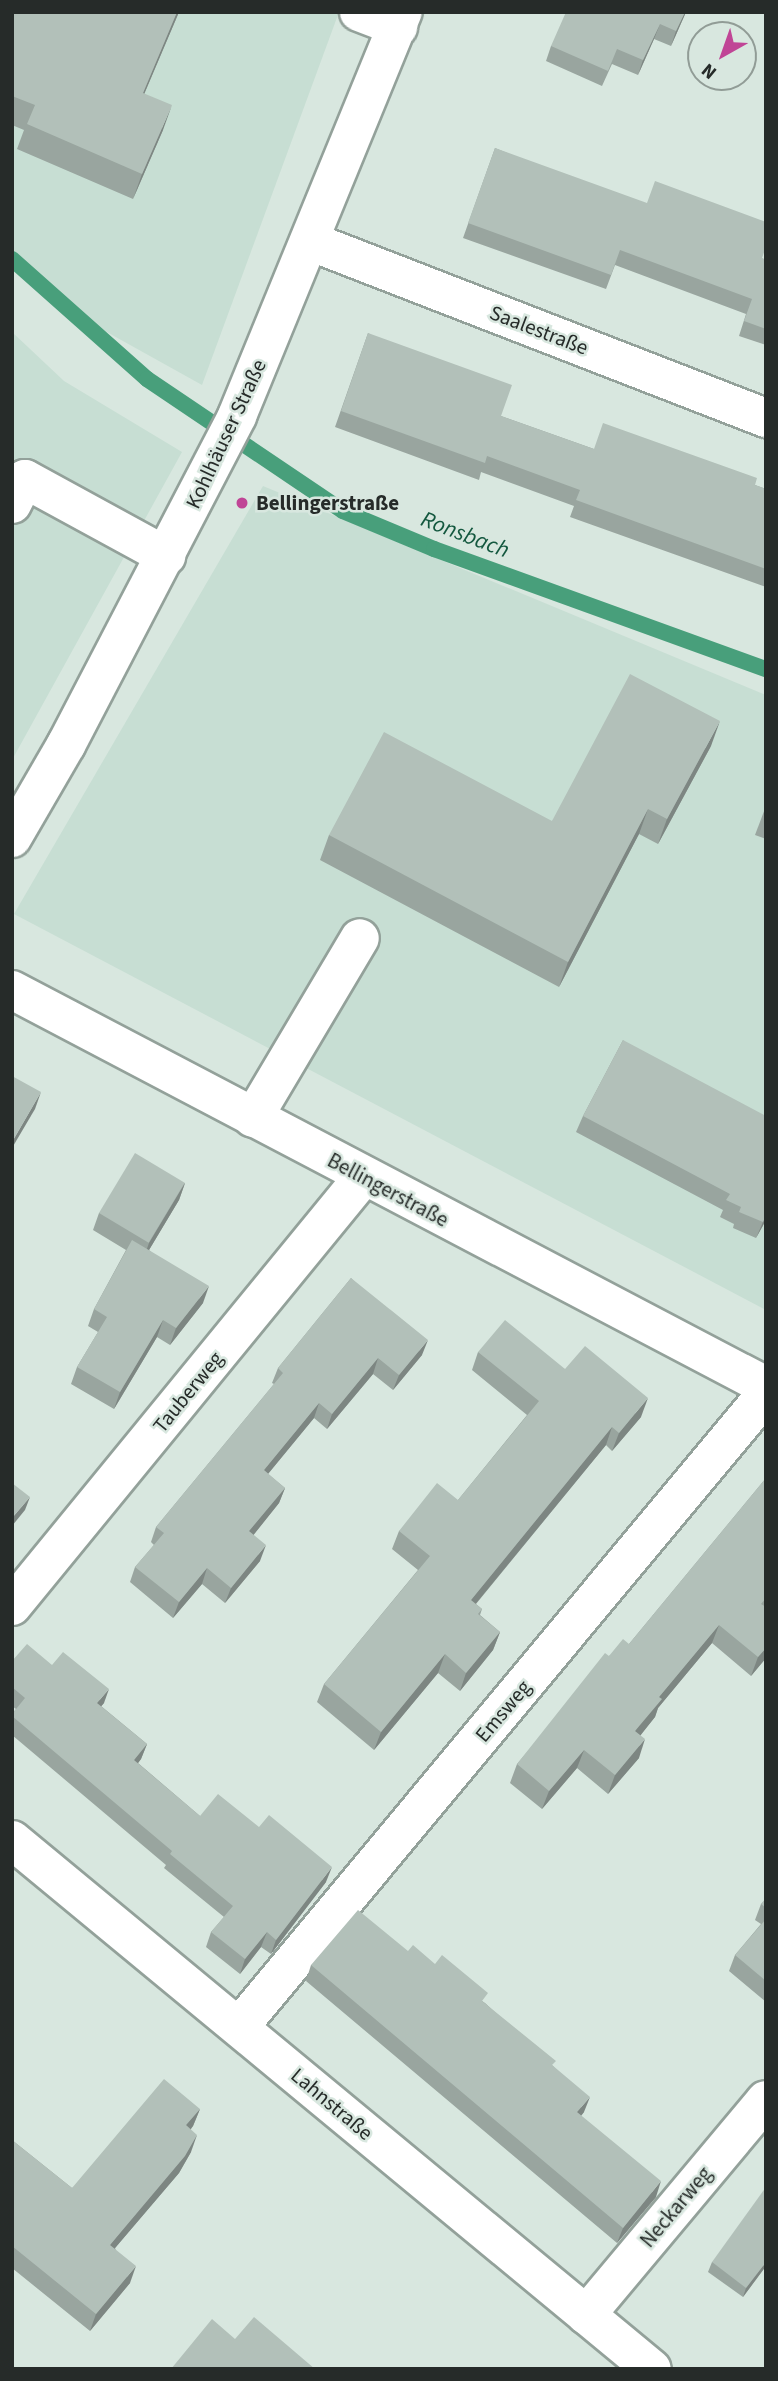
<!DOCTYPE html>
<html>
<head>
<meta charset="utf-8">
<style>
  body { margin:0 }
  #map { position:relative; width:778px; height:2381px; overflow:hidden; background:#d8e7df; font-family:"Source Sans 3",sans-serif }
  div>[style] { position:absolute }
  .built>* { inset:0; background:#c7ded3 }
  .stream>* { height:16px; margin:-8px; padding:0 8px; transform-origin:8px; border-radius:8px; background:#489f7b }
  .roads { filter:drop-shadow(2px 0 #93a19a) drop-shadow(-2px 0 #93a19a) drop-shadow(0 2px #93a19a) drop-shadow(0 -2px #93a19a) }
  .minor>* { height:38px; margin:-19px; padding:0 19px; transform-origin:19px; border-radius:19px; background:#fff }
  .wall>* { inset:0; background:#99a59f }
  .shaded-wall>* { inset:0; background:#7d8682 }
  .building>* { inset:0; background:#b2c0b9; transform-origin:0 0 }
  .dots>* { width:19px; height:19px; translate:-50% -50%; box-sizing:border-box; border:4px solid #d8e7df; border-radius:50% }
  span { translate:-50% -50%; white-space:nowrap; text-align:center; line-height:1.15; -webkit-text-stroke:5px #d8e7df; paint-order:stroke }
  .street-label { font-size:21px; color:#262b29 }
  .poi-label { font-size:21px; color:#262b29; font-weight:700 }
  .left { translate:0 -50%; text-align:left }
  .water-label { font-size:23px; color:#14583f; font-style:italic }
  .frame { position:absolute; inset:0; border:14px solid #262b29; pointer-events:none }
  .north { position:absolute; left:687px; top:21px; width:70px; height:70px; box-sizing:border-box; background:#d8e7df; border:2px solid #919c96; border-radius:50%; rotate:220deg; font-size:19px; font-weight:700; line-height:28px; text-align:center; color:#262b29 }
  .north::after { content:''; display:block; margin:auto; width:24px; height:32px; background:#c04596; clip-path:polygon(50% 0,100% 100%,50% 72%,0 100%) }
</style>
</head>
<body>
<div id="map">
  <div class="built">
    <i style="clip-path:polygon(12px 12px,339px 12px,202px 385px,87px 321px,12px 251px)"></i>
    <i style="clip-path:polygon(12px 332px,64px 381px,182px 452px,12px 760px)"></i>
    <i style="clip-path:polygon(263px 486px,766px 695px,766px 1310px,14px 914px)"></i>
  </div>
  <div class="stream">
    <i style="left:12px;top:259px;width:181px;rotate:41.6deg"></i>
    <i style="left:147px;top:379px;width:236px;rotate:34deg"></i>
    <i style="left:343px;top:511px;width:99px;rotate:22.7deg"></i>
    <i style="left:434px;top:549px;width:353px;rotate:19.9deg"></i>
  </div>
  <div class="roads">
    <div class="minor">
      <i style="left:359px;top:12px;width:42px;rotate:21deg"></i>
      <i style="left:312px;top:242px;width:487px;rotate:21.2deg"></i>
      <i style="left:12px;top:504px;width:28px;rotate:-63deg"></i>
      <i style="left:25px;top:479px;width:161px;rotate:28.6deg"></i>
      <i style="left:12px;top:838px;width:108px;rotate:-59.9deg"></i>
      <i style="left:66px;top:745px;width:371px;rotate:-62.5deg"></i>
      <i style="left:237px;top:416px;width:437px;rotate:-67.7deg"></i>
      <i style="left:12px;top:990px;width:852px;rotate:27.71deg"></i>
      <i style="left:253px;top:1118px;width:209px;rotate:-59.3deg"></i>
      <i style="left:12px;top:1606px;width:554px;rotate:-50.71deg"></i>
      <i style="left:12px;top:1840px;width:830px;rotate:39.58deg"></i>
      <i style="left:239px;top:2027px;width:824px;rotate:-50.22deg"></i>
      <i style="left:586px;top:2315px;width:280px;rotate:-50.1deg"></i>
    </div>
  </div>
  <div class="wall">
    <i style="clip-path:polygon(12px 12px,179px 12px,144px 94px,163px 130px,133px 199px,17px 149px,24px 130px,12px 125px)"></i>
    <i style="clip-path:polygon(686px 12px,671px 46px,654px 39px,638px 75px,612px 64px,602px 86px,546px 61px,551px 46px)"></i>
    <i style="clip-path:polygon(495px 148px,766px 260px,766px 345px,739px 336px,746px 314px,615px 265px,606px 289px,463px 238px)"></i>
    <i style="clip-path:polygon(368px 333px,501px 416px,594px 449px,755px 485px,766px 489px,766px 587px,570px 517px,574px 506px,481px 472px,479px 480px,335px 427px)"></i>
    <i style="clip-path:polygon(711px 746px,658px 844px,639px 834px,559px 987px,320px 860px,329px 835px,552px 821px)"></i>
    <i style="clip-path:polygon(766px 806px,766px 839px,755px 835px)"></i>
    <i style="clip-path:polygon(623px 1040px,766px 1220px,756px 1238px,733px 1228px,734px 1224px,720px 1217px,723px 1210px,576px 1132px,583px 1116px)"></i>
    <i style="clip-path:polygon(185px 1183px,179px 1200px,149px 1250px,203px 1303px,170px 1345px,157px 1337px,114px 1409px,71px 1384px,77px 1367px,98px 1332px,88px 1326px,94px 1309px,126px 1250px,93px 1230px,99px 1213px)"></i>
    <i style="clip-path:polygon(351px 1278px,422px 1355px,393px 1390px,373px 1374px,327px 1429px,314px 1418px,268px 1474px,285px 1488px,279px 1503px,253px 1535px,260px 1561px,225px 1603px,202px 1584px,173px 1618px,130px 1582px,135px 1567px,154px 1545px,151px 1542px,156px 1527px,274px 1384px,272px 1383px,278px 1368px)"></i>
    <i style="clip-path:polygon(478px 1352px,565px 1369px,641px 1417px,612px 1451px,606px 1445px,476px 1604px,482px 1609px,480px 1615px,500px 1632px,493px 1650px,460px 1691px,438px 1673px,374px 1750px,317px 1702px,324px 1684px,418px 1570px,392px 1549px,399px 1531px,458px 1500px,527px 1415px,472px 1370px)"></i>
    <i style="clip-path:polygon(766px 1478px,766px 1658px,751px 1676px,712px 1643px,658px 1708px,655px 1717px,640px 1735px,639px 1758px,608px 1794px,577px 1768px,542px 1809px,510px 1783px,517px 1764px,609px 1656px,629px 1644px)"></i>
    <i style="clip-path:polygon(12px 1661px,52px 1665px,104px 1703px,101px 1706px,147px 1744px,141px 1759px,138px 1763px,200px 1816px,326px 1882px,271px 1954px,261px 1947px,240px 1974px,206px 1947px,211px 1932px,224px 1917px,164px 1868px,166px 1865px,12px 1735px,12px 1714px,16px 1709px,12px 1706px)"></i>
    <i style="clip-path:polygon(766px 1899px,766px 2002px,729px 1971px,735px 1955px,761px 1924px,755px 1920px,761px 1904px)"></i>
    <i style="clip-path:polygon(408px 1951px,485px 2003px,554px 2067px,584px 2112px,581px 2116px,656px 2197px,617px 2243px,306px 1981px,311px 1965px)"></i>
    <i style="clip-path:polygon(200px 2109px,193px 2126px,191px 2129px,191px 2152px,179px 2173px,115px 2248px,130px 2283px,90px 2331px,12px 2268px,12px 2140px,72px 2188px)"></i>
    <i style="clip-path:polygon(712px 2262px,766px 2266px,743px 2297px,708px 2272px)"></i>
  </div>
  <div class="shaded-wall">
    <i style="clip-path:polygon(177px 12px,179px 12px,134px 118px,143px 93px)"></i>
    <i style="clip-path:polygon(685px 12px,686px 12px,671px 46px,676px 31px)"></i>
    <i style="clip-path:polygon(660px 24px,654px 39px,638px 75px,643px 60px)"></i>
    <i style="clip-path:polygon(172px 105px,163px 130px,133px 199px,142px 174px)"></i>
    <i style="clip-path:polygon(720px 721px,711px 746px,658px 844px,667px 819px)"></i>
    <i style="clip-path:polygon(648px 809px,639px 834px,559px 987px,568px 962px)"></i>
    <i style="clip-path:polygon(41px 1092px,35px 1109px,12px 1148px,12px 1142px)"></i>
    <i style="clip-path:polygon(185px 1183px,179px 1200px,143px 1260px,149px 1243px)"></i>
    <i style="clip-path:polygon(766px 1215px,766px 1220px,756px 1238px,763px 1222px)"></i>
    <i style="clip-path:polygon(209px 1286px,203px 1303px,170px 1345px,176px 1328px)"></i>
    <i style="clip-path:polygon(163px 1320px,157px 1337px,114px 1409px,120px 1392px)"></i>
    <i style="clip-path:polygon(428px 1340px,422px 1355px,393px 1390px,399px 1375px)"></i>
    <i style="clip-path:polygon(378px 1358px,373px 1374px,327px 1429px,332px 1414px)"></i>
    <i style="clip-path:polygon(648px 1398px,641px 1417px,612px 1451px,619px 1433px)"></i>
    <i style="clip-path:polygon(319px 1403px,314px 1418px,258px 1486px,264px 1470px)"></i>
    <i style="clip-path:polygon(612px 1427px,606px 1445px,464px 1618px,471px 1600px)"></i>
    <i style="clip-path:polygon(285px 1488px,279px 1503px,244px 1547px,249px 1531px)"></i>
    <i style="clip-path:polygon(30px 1497px,25px 1510px,12px 1526px,12px 1518px)"></i>
    <i style="clip-path:polygon(266px 1545px,260px 1561px,225px 1603px,231px 1588px)"></i>
    <i style="clip-path:polygon(207px 1568px,202px 1584px,173px 1618px,179px 1602px)"></i>
    <i style="clip-path:polygon(719px 1625px,712px 1643px,658px 1708px,655px 1717px,629px 1750px,635px 1731px,659px 1697px)"></i>
    <i style="clip-path:polygon(500px 1632px,493px 1650px,460px 1691px,466px 1673px)"></i>
    <i style="clip-path:polygon(766px 1648px,766px 1658px,751px 1676px,758px 1657px)"></i>
    <i style="clip-path:polygon(445px 1654px,438px 1673px,374px 1750px,381px 1732px)"></i>
    <i style="clip-path:polygon(109px 1689px,104px 1703px,92px 1717px,97px 1703px)"></i>
    <i style="clip-path:polygon(645px 1739px,639px 1758px,608px 1794px,615px 1775px)"></i>
    <i style="clip-path:polygon(147px 1744px,141px 1759px,129px 1775px,134px 1760px)"></i>
    <i style="clip-path:polygon(584px 1750px,577px 1768px,542px 1809px,549px 1791px)"></i>
    <i style="clip-path:polygon(332px 1867px,326px 1882px,271px 1954px,276px 1940px)"></i>
    <i style="clip-path:polygon(267px 1932px,261px 1947px,240px 1974px,245px 1959px)"></i>
    <i style="clip-path:polygon(590px 2097px,584px 2112px,571px 2128px,577px 2112px)"></i>
    <i style="clip-path:polygon(200px 2109px,193px 2126px,180px 2142px,186px 2125px)"></i>
    <i style="clip-path:polygon(197px 2135px,191px 2152px,179px 2173px,104px 2261px,110px 2245px)"></i>
    <i style="clip-path:polygon(661px 2181px,656px 2197px,617px 2243px,623px 2228px)"></i>
    <i style="clip-path:polygon(766px 2262px,766px 2266px,743px 2297px,746px 2288px)"></i>
    <i style="clip-path:polygon(136px 2266px,130px 2283px,90px 2331px,96px 2314px)"></i>
  </div>
  <div class="building">
    <i style="clip-path:polygon(12px 12px,177px 12px,143px 93px,172px 105px,142px 174px,27px 124px,35px 105px,12px 96px)"></i>
    <i style="clip-path:polygon(566px 12px,685px 12px,676px 31px,660px 24px,643px 60px,617px 49px,608px 71px,551px 46px)"></i>
    <i style="clip-path:polygon(495px 148px,647px 203px,655px 181px,766px 222px,766px 247px,762px 258px,766px 260px,766px 329px,744px 321px,752px 299px,620px 250px,611px 275px,468px 223px)"></i>
    <i style="clip-path:polygon(368px 333px,512px 385px,501px 416px,594px 449px,603px 423px,757px 478px,755px 485px,766px 489px,766px 569px,576px 500px,580px 490px,487px 456px,485px 463px,341px 411px)"></i>
    <i style="clip-path:polygon(630px 674px,720px 721px,667px 819px,648px 809px,568px 962px,329px 835px,384px 732px,552px 821px)"></i>
    <i style="clip-path:polygon(623px 1040px,766px 1116px,766px 1215px,763px 1222px,739px 1212px,741px 1207px,726px 1200px,730px 1194px,583px 1116px)"></i>
    <i style="clip-path:polygon(12px 1076px,41px 1092px,12px 1142px)"></i>
    <i style="left:135px;top:1153px;width:58px;height:70px;rotate:31deg"></i>
    <i style="clip-path:polygon(132px 1240px,209px 1286px,176px 1328px,163px 1320px,120px 1392px,77px 1367px,107px 1317px,94px 1309px)"></i>
    <i style="clip-path:polygon(351px 1278px,428px 1340px,399px 1375px,378px 1358px,332px 1414px,319px 1403px,264px 1470px,285px 1488px,249px 1531px,266px 1545px,231px 1588px,207px 1568px,179px 1602px,135px 1567px,164px 1533px,156px 1527px,283px 1373px,278px 1368px)"></i>
    <i style="clip-path:polygon(505px 1320px,565px 1369px,585px 1346px,648px 1398px,619px 1433px,612px 1427px,471px 1600px,482px 1609px,478px 1614px,500px 1632px,466px 1673px,445px 1654px,381px 1732px,324px 1684px,430px 1556px,399px 1531px,437px 1483px,458px 1500px,539px 1401px,478px 1352px)"></i>
    <i style="clip-path:polygon(766px 1478px,766px 1598px,761px 1604px,766px 1607px,766px 1648px,758px 1657px,719px 1625px,659px 1697px,662px 1699px,635px 1731px,645px 1739px,615px 1775px,584px 1750px,549px 1791px,517px 1764px,605px 1653px,609px 1656px,623px 1639px,629px 1644px)"></i>
    <i style="clip-path:polygon(12px 1483px,30px 1497px,12px 1518px)"></i>
    <i style="clip-path:polygon(27px 1644px,52px 1665px,63px 1652px,109px 1689px,97px 1703px,147px 1744px,134px 1760px,200px 1816px,218px 1794px,259px 1827px,269px 1815px,332px 1867px,276px 1940px,267px 1932px,245px 1959px,211px 1932px,233px 1906px,170px 1854px,172px 1851px,12px 1716px,12px 1714px,25px 1698px,12px 1687px,12px 1661px)"></i>
    <i style="clip-path:polygon(766px 1898px,766px 1908px,761px 1904px)"></i>
    <i style="clip-path:polygon(358px 1910px,408px 1951px,413px 1945px,435px 1964px,442px 1955px,488px 1993px,482px 2001px,556px 2061px,552px 2065px,590px 2097px,577px 2112px,661px 2181px,623px 2228px,311px 1965px)"></i>
    <i style="clip-path:polygon(766px 1919px,766px 1981px,735px 1955px)"></i>
    <i style="clip-path:polygon(164px 2079px,200px 2109px,186px 2125px,197px 2135px,185px 2156px,110px 2245px,136px 2266px,96px 2314px,12px 2246px,12px 2140px,72px 2188px)"></i>
    <i style="clip-path:polygon(766px 2187px,766px 2262px,746px 2288px,712px 2262px)"></i>
    <i style="clip-path:polygon(254px 2317px,315px 2369px,171px 2369px,212px 2319px,235px 2339px)"></i>
  </div>
  <div class="dots">
    <i style="left:242px;top:503px;background:#c04596"></i>
  </div>
  <div class="street-label">
    <span style="left:539px;top:330px;rotate:21deg">Saalestraße</span>
    <span style="left:226px;top:434px;rotate:-65deg">Kohlhäuser Straße</span>
    <span style="left:388px;top:1190px;rotate:28deg">Bellingerstraße</span>
    <span style="left:188px;top:1392px;rotate:-51deg">Tauberweg</span>
    <span style="left:503px;top:1711px;rotate:-50deg">Emsweg</span>
    <span style="left:332px;top:2104px;rotate:40deg">Lahnstraße</span>
    <span style="left:676px;top:2207px;rotate:-50deg">Neckarweg</span>
  </div>
  <div class="poi-label">
    <span class="left" style="left:256px;top:503px">Bellingerstraße</span>
  </div>
  <div class="water-label">
    <span style="left:465px;top:535px;rotate:21deg">Ronsbach</span>
  </div>
  <div class="frame"></div>
  <div class="north">N</div>
</div>
</body>
</html>
